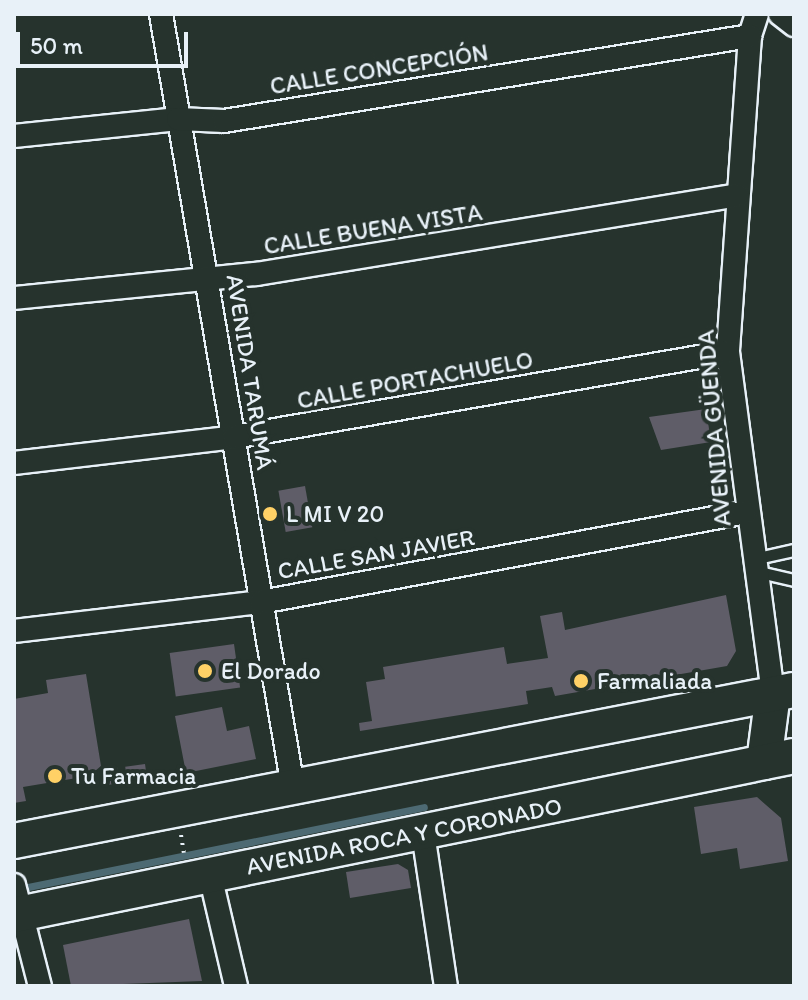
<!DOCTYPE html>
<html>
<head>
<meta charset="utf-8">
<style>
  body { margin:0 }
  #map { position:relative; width:808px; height:1000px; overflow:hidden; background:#26332d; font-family:Itim,sans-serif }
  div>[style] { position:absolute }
  .stream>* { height:7px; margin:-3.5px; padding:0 3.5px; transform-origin:3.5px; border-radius:3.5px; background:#4d6a73 }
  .building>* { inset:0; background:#5f5d68; transform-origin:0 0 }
  .path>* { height:4px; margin-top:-2px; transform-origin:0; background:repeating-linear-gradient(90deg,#e8f1f8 0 2px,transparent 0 8px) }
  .roads { filter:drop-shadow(2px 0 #e8f1f8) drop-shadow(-2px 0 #e8f1f8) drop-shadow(0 2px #e8f1f8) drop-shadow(0 -2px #e8f1f8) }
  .service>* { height:11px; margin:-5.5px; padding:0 5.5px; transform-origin:5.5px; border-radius:5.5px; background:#26332d }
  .minor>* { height:22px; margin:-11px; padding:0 11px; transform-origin:11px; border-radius:11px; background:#26332d }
  .primary>* { height:34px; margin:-17px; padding:0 17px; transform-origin:17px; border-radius:17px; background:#26332d }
  .dots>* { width:22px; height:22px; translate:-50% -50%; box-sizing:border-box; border:4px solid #26332d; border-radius:50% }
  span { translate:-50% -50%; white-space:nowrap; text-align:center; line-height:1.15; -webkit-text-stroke:8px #26332d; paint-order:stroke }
  .street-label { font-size:24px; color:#e8f1f8 }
  .poi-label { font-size:24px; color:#e8f1f8 }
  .left { translate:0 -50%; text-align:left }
  .frame { position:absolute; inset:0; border:16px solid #e8f1f8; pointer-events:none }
  .scale { position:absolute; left:16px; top:32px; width:172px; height:36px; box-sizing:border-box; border:4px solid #e8f1f8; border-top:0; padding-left:10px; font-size:24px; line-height:28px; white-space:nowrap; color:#e8f1f8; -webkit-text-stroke:6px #26332d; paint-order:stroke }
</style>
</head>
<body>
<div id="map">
  <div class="stream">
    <i style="left:18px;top:889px;width:414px;rotate:-11.4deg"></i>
  </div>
  <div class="building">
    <i style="clip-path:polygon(706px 409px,711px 442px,661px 450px,649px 417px)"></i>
    <i style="left:305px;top:486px;width:42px;height:27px;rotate:80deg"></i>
    <i style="clip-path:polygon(726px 595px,736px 651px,727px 666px,555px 696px,552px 687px,526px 691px,528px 704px,360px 731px,359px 723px,372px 721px,366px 682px,385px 679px,383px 667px,504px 647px,507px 664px,548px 658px,540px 616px,562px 612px,565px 630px)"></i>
    <i style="left:234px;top:644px;width:44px;height:65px;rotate:82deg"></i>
    <i style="clip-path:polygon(86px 674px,101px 766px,89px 776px,23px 787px,26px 801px,14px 803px,14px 699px,48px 693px,46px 680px)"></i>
    <i style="clip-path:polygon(222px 707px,227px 731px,249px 726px,256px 759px,186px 773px,175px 716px)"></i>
    <i style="left:145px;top:764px;width:14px;height:20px;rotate:82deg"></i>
    <i style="left:117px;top:767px;width:16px;height:15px;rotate:79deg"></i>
    <i style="clip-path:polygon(757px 797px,781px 818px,788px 861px,740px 869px,737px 848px,701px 854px,694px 807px)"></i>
    <i style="clip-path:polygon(398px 864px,408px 870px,411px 888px,350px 898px,346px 872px)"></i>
    <i style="clip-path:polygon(189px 919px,202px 981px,71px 986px,63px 945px)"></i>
  </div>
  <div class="path">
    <i style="left:181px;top:835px;width:18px;rotate:81deg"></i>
  </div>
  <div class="roads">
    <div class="service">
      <i style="left:753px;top:559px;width:42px;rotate:-12.4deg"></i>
      <i style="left:755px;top:571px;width:40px;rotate:13deg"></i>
    </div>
    <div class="minor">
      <i style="left:161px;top:14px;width:784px;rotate:80.31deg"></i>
      <i style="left:757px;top:14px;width:23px;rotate:108deg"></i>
      <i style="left:750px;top:36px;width:317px;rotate:94deg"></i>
      <i style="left:728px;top:352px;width:345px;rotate:82.5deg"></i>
      <i style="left:780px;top:14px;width:18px;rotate:38deg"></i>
      <i style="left:14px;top:136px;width:165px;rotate:-5.9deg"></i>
      <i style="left:178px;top:119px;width:46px;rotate:2.5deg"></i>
      <i style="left:224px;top:121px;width:533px;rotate:-9.18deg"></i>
      <i style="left:14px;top:298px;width:243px;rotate:-5.7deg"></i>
      <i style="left:256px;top:274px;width:488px;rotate:-9.3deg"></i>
      <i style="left:14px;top:463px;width:222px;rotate:-6.7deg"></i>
      <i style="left:234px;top:437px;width:501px;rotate:-9.76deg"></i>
      <i style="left:14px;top:631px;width:249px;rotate:-6.7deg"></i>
      <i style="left:261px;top:602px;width:492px;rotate:-10.5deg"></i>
      <i style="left:423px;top:833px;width:155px;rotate:81.5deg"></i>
      <i style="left:210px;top:875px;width:114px;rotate:76.8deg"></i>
      <i style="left:14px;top:885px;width:104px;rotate:75.6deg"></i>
    </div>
    <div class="primary">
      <i style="left:764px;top:762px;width:69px;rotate:-82.5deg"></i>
      <i style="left:14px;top:841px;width:794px;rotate:-10.96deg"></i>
      <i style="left:14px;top:915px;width:796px;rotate:-11.52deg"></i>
    </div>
  </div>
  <div class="dots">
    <i style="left:270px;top:514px;background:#ffd166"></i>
    <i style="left:205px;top:671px;background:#ffd166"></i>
    <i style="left:581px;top:681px;background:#ffd166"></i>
    <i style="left:55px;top:776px;background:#ffd166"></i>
  </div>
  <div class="street-label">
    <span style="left:379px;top:69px;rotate:-9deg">CALLE CONCEPCIÓN</span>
    <span style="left:373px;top:229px;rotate:-9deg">CALLE BUENA VISTA</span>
    <span style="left:250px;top:372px;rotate:81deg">AVENIDA TARUMÁ</span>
    <span style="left:415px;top:380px;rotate:-10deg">CALLE PORTACHUELO</span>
    <span style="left:714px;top:428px;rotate:-95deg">AVENIDA GÜENDA</span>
    <span style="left:376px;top:554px;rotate:-10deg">CALLE SAN JAVIER</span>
    <span style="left:404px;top:836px;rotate:-11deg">AVENIDA ROCA Y CORONADO</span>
  </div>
  <div class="poi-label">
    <span class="left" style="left:286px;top:514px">L MI V 20</span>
    <span class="left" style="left:221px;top:671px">El Dorado</span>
    <span class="left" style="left:597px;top:681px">Farmaliada</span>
    <span class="left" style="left:71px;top:776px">Tu Farmacia</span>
  </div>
  <div class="frame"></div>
  <div class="scale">50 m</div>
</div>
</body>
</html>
